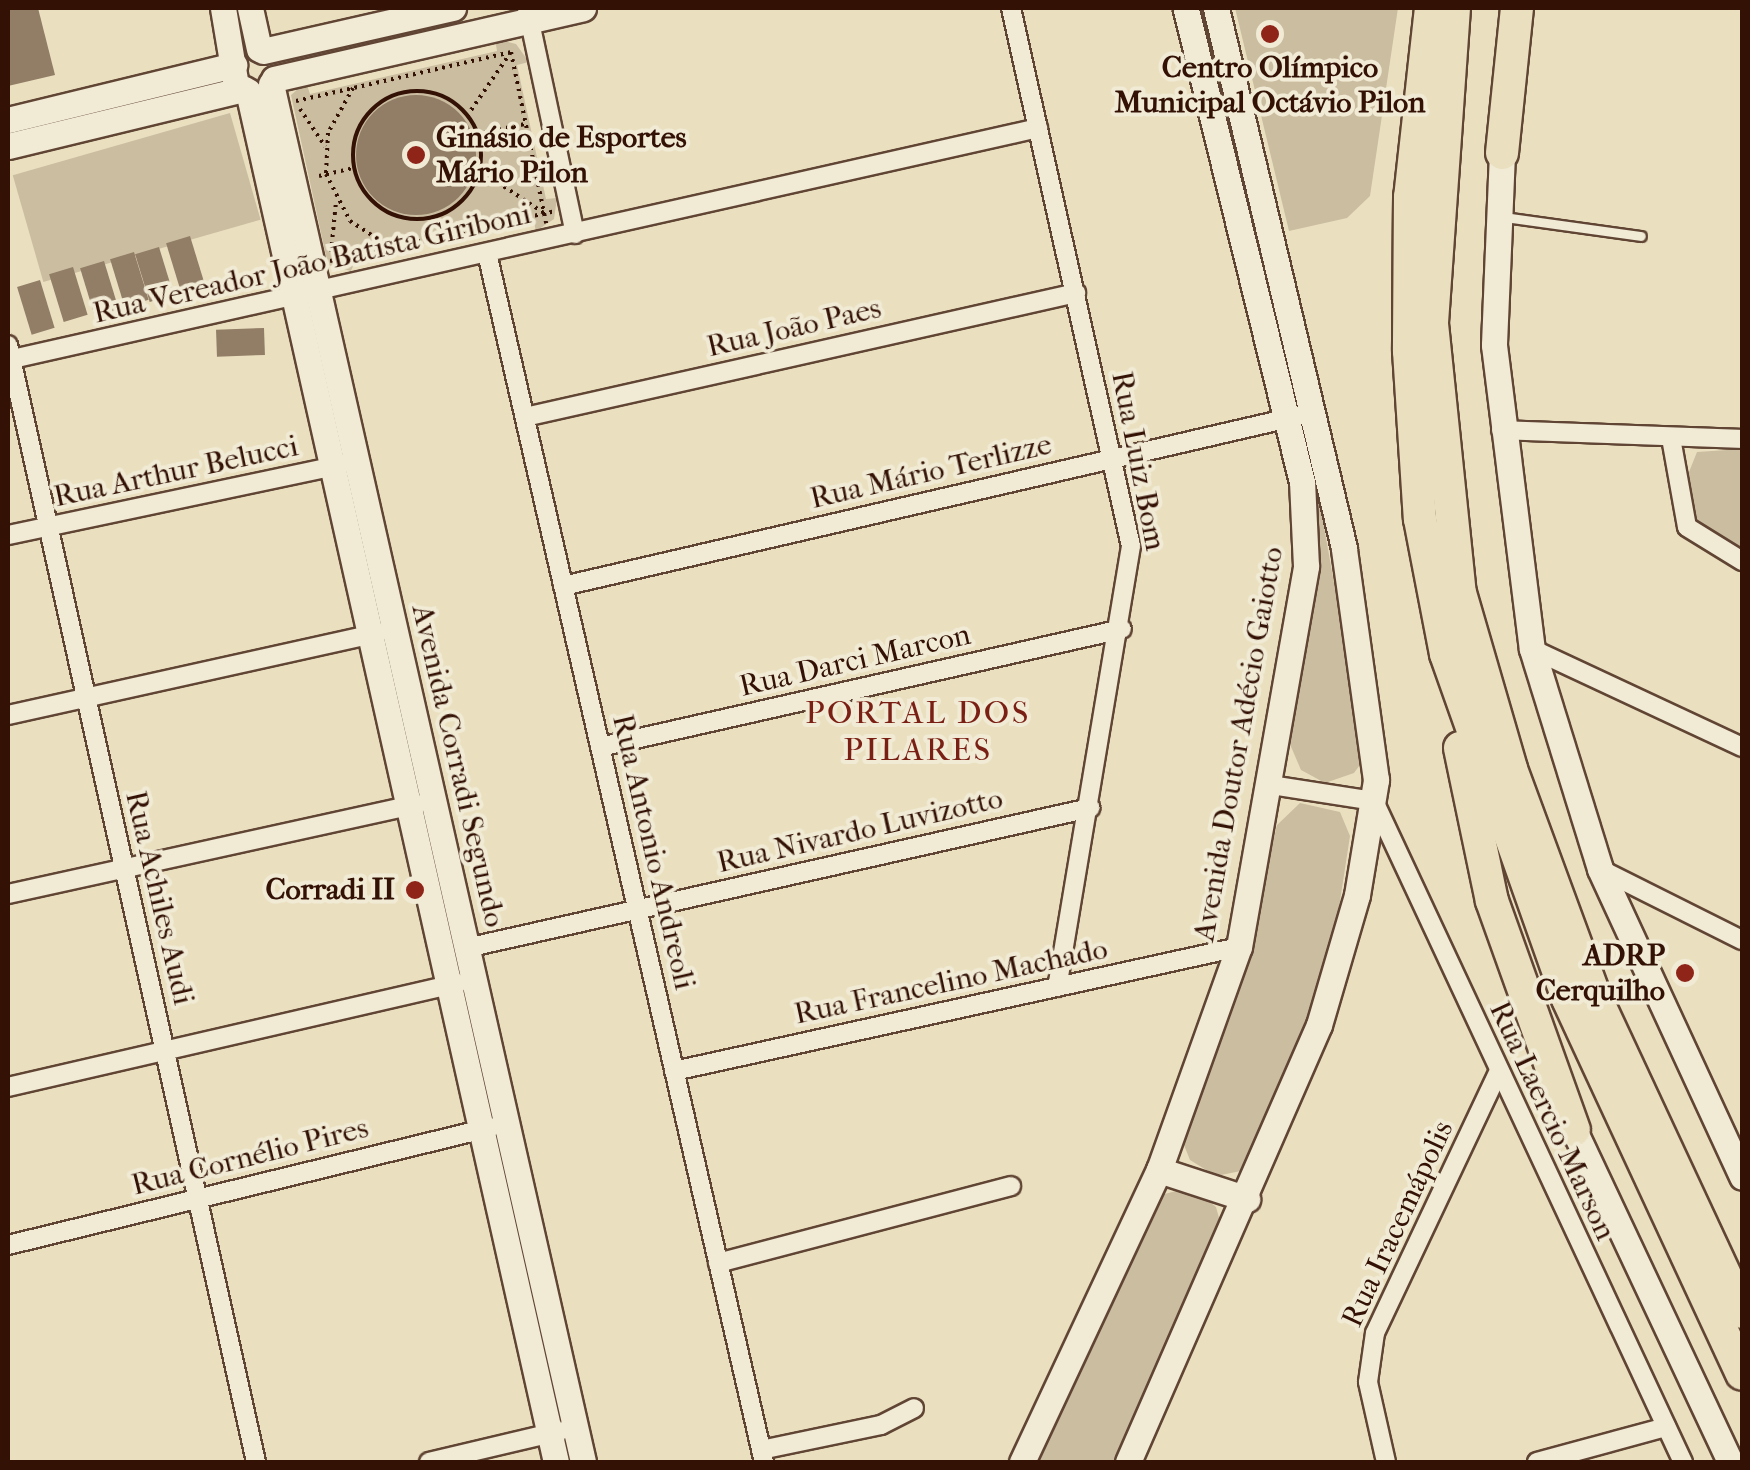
<!DOCTYPE html>
<html>
<head>
<meta charset="utf-8">
<style>
  body { margin:0 }
  #map { position:relative; width:1750px; height:1470px; overflow:hidden; background:#eae0c0; font-family:"IM FELL French Canon",serif }
  div>[style] { position:absolute }
  .green>* { inset:0; background:#cbbda0; transform-origin:0 0 }
  .building>* { inset:0; background:#927d66; transform-origin:0 0 }
  .round { border-radius:50% }
  .path>* { height:4px; margin-top:-2px; transform-origin:0; background:repeating-linear-gradient(90deg,#331105 0 2.5px,transparent 0 7.5px) }
  .path>.ring { margin:-2px; padding:0; box-sizing:content-box; background:none; border:4px solid #331105; border-radius:50% }
  .roads { filter:drop-shadow(2px 0 #614534) drop-shadow(-2px 0 #614534) drop-shadow(0 2px #614534) drop-shadow(0 -2px #614534) }
  .lane>* { height:9px; margin:-4.5px; padding:0 4.5px; transform-origin:4.5px; border-radius:4.5px; background:#f1ebd6 }
  .street>* { height:18px; margin:-9px; padding:0 9px; transform-origin:9px; border-radius:9px; background:#f1ebd6 }
  .secondary>* { height:25px; margin:-12.5px; padding:0 12.5px; transform-origin:12.5px; border-radius:12.5px; background:#f1ebd6 }
  .highway>* { height:32px; margin:-16px; padding:0 16px; transform-origin:16px; border-radius:16px; background:#eae0c0 }
  .dots>* { width:28px; height:28px; translate:-50% -50%; box-sizing:border-box; border:5px solid #f1ebd6; border-radius:50% }
  span { translate:-50% -50%; white-space:nowrap; text-align:center; line-height:1.15; -webkit-text-stroke:8px #f1ebd6; paint-order:stroke }
  .poi-label { font-size:30px; color:#331105; font-weight:700 }
  .left { translate:0 -50%; text-align:left }
  .right { translate:-100% -50%; text-align:right }
  .street-label { font-size:30px; color:#331105 }
  .neighbourhood-label { font-size:32px; color:#7a1f14; letter-spacing:2.5px }
  .frame { position:absolute; inset:0; border:10px solid #331105; pointer-events:none }
</style>
</head>
<body>
<div id="map">
  <div class="green">
    <i style="clip-path:polygon(1235px 8px,1398px 8px,1370px 196px,1347px 218px,1289px 231px)"></i>
    <i style="clip-path:polygon(495px 39px,516px 44px,529px 62px,517px 65px,546px 199px,557px 198px,554px 219px,536px 231px,533px 219px,356px 259px,351px 271px,328px 265px,291px 95px,306px 82px,310px 94px,497px 51px)"></i>
    <i style="left:230px;top:113px;width:111px;height:226px;rotate:74deg"></i>
    <i style="clip-path:polygon(1742px 449px,1742px 550px,1698px 527px,1685px 482px,1697px 452px)"></i>
    <i style="clip-path:polygon(1311px 453px,1365px 758px,1354px 773px,1325px 783px,1301px 770px,1289px 742px)"></i>
    <i style="clip-path:polygon(1300px 803px,1340px 812px,1350px 836px,1336px 927px,1308px 1029px,1246px 1170px,1216px 1176px,1190px 1160px,1182px 1140px,1230px 1018px,1277px 825px)"></i>
    <i style="clip-path:polygon(1191px 1187px,1216px 1207px,1221px 1225px,1115px 1462px,1031px 1462px,1161px 1195px)"></i>
  </div>
  <div class="building">
    <i style="clip-path:polygon(18px 8px,38px 8px,55px 75px,8px 86px,8px 10px)"></i>
    <i class="round" style="left:356px;top:95px;width:120px;height:120px"></i>
    <i style="left:190px;top:236px;width:51px;height:25px;rotate:73deg"></i>
    <i style="left:159px;top:247px;width:50px;height:25px;rotate:73deg"></i>
    <i style="left:134px;top:252px;width:50px;height:25px;rotate:73deg"></i>
    <i style="left:104px;top:261px;width:51px;height:25px;rotate:73deg"></i>
    <i style="left:73px;top:267px;width:50px;height:25px;rotate:73deg"></i>
    <i style="left:40px;top:280px;width:50px;height:24px;rotate:73deg"></i>
    <i style="left:264px;top:328px;width:27px;height:48px;rotate:88deg"></i>
  </div>
  <div class="path">
    <i style="left:511px;top:52px;width:175px;rotate:78.4deg"></i>
    <i style="left:353px;top:88px;width:51px;rotate:119.1deg"></i>
    <i style="left:328px;top:133px;width:41px;rotate:92.8deg"></i>
    <i style="left:326px;top:174px;width:53px;rotate:62.9deg"></i>
    <i style="left:350px;top:221px;width:48px;rotate:33deg"></i>
    <i class="ring" style="left:353px;top:91px;width:124px;height:124px"></i>
    <i style="left:296px;top:101px;width:221px;rotate:-12.8deg"></i>
    <i style="left:300px;top:109px;width:45px;rotate:56deg"></i>
    <i style="left:467px;top:116px;width:78px;rotate:-55.5deg"></i>
    <i style="left:477px;top:134px;width:49px;rotate:-11.8deg"></i>
    <i style="left:480px;top:150px;width:50px;rotate:-12.7deg"></i>
    <i style="left:479px;top:170px;width:78px;rotate:33.5deg"></i>
    <i style="left:319px;top:176px;width:36px;rotate:-13deg"></i>
    <i style="left:331px;top:252px;width:50px;rotate:-84.3deg"></i>
    <i style="left:330px;top:261px;width:230px;rotate:-12.5deg"></i>
  </div>
  <div class="roads">
    <div class="lane">
      <i style="left:1504px;top:217px;width:138px;rotate:7.9deg"></i>
    </div>
    <div class="street">
      <i style="left:527px;top:8px;width:231px;rotate:78deg"></i>
      <i style="left:1011px;top:8px;width:551px;rotate:77.43deg"></i>
      <i style="left:1131px;top:546px;width:447px;rotate:99.5deg"></i>
      <i style="left:487px;top:253px;width:1240px;rotate:77.1deg"></i>
      <i style="left:8px;top:345px;width:1144px;rotate:77.48deg"></i>
      <i style="left:8px;top:360px;width:1056px;rotate:-12.69deg"></i>
      <i style="left:525px;top:417px;width:565px;rotate:-12.68deg"></i>
      <i style="left:1501px;top:430px;width:241px;rotate:2.1deg"></i>
      <i style="left:1671px;top:438px;width:90px;rotate:79.8deg"></i>
      <i style="left:1687px;top:527px;width:65px;rotate:31.7deg"></i>
      <i style="left:8px;top:535px;width:340px;rotate:-11.9deg"></i>
      <i style="left:563px;top:586px;width:768px;rotate:-13.02deg"></i>
      <i style="left:1532px;top:649px;width:232px;rotate:25deg"></i>
      <i style="left:8px;top:715px;width:379px;rotate:-12.5deg"></i>
      <i style="left:600px;top:747px;width:535px;rotate:-12.74deg"></i>
      <i style="left:1271px;top:785px;width:104px;rotate:8.8deg"></i>
      <i style="left:1374px;top:801px;width:730px;rotate:64.95deg"></i>
      <i style="left:1600px;top:869px;width:159px;rotate:26.6deg"></i>
      <i style="left:8px;top:894px;width:419px;rotate:-12.4deg"></i>
      <i style="left:466px;top:948px;width:640px;rotate:-12.65deg"></i>
      <i style="left:674px;top:1071px;width:578px;rotate:-12.38deg"></i>
      <i style="left:8px;top:1087px;width:462px;rotate:-13deg"></i>
      <i style="left:8px;top:1245px;width:497px;rotate:-13.7deg"></i>
      <i style="left:718px;top:1263px;width:303px;rotate:-14.7deg"></i>
      <i style="left:761px;top:1450px;width:123px;rotate:-11.8deg"></i>
      <i style="left:881px;top:1425px;width:37px;rotate:-27deg"></i>
      <i style="left:429px;top:1462px;width:135px;rotate:-13.3deg"></i>
      <i style="left:1386px;top:1462px;width:82px;rotate:-102.7deg"></i>
      <i style="left:1368px;top:1382px;width:49px;rotate:-81.9deg"></i>
      <i style="left:1375px;top:1333px;width:290px;rotate:-64.7deg"></i>
      <i style="left:1537px;top:1462px;width:134px;rotate:-15.2deg"></i>
    </div>
    <div class="secondary">
      <i style="left:223px;top:8px;width:73px;rotate:80.5deg"></i>
      <i style="left:250px;top:8px;width:42px;rotate:77.6deg"></i>
      <i style="left:263px;top:51px;width:195px;rotate:-12.8deg"></i>
      <i style="left:274px;top:79px;width:317px;rotate:-12.9deg"></i>
      <i style="left:271px;top:84px;width:1413px;rotate:77.24deg"></i>
      <i style="left:248px;top:91px;width:1405px;rotate:77.34deg"></i>
      <i style="left:8px;top:120px;width:233px;rotate:-13.7deg"></i>
      <i style="left:8px;top:146px;width:243px;rotate:-13.6deg"></i>
      <i style="left:1502px;top:153px;width:192px;rotate:92.4deg"></i>
      <i style="left:1494px;top:345px;width:306px;rotate:82.9deg"></i>
      <i style="left:1532px;top:649px;width:230px;rotate:72.8deg"></i>
      <i style="left:1600px;top:869px;width:339px;rotate:65.2deg"></i>
      <i style="left:1574px;top:1130px;width:367px;rotate:64.8deg"></i>
      <i style="left:1159px;top:1170px;width:93px;rotate:18.2deg"></i>
      <i style="left:1022px;top:1462px;width:323px;rotate:-64.9deg"></i>
      <i style="left:1159px;top:1170px;width:237px;rotate:-70.3deg"></i>
      <i style="left:1239px;top:947px;width:387px;rotate:-80deg"></i>
      <i style="left:1306px;top:566px;width:84px;rotate:-92.7deg"></i>
      <i style="left:1302px;top:482px;width:488px;rotate:-103.8deg"></i>
      <i style="left:1128px;top:1462px;width:477px;rotate:-66.4deg"></i>
      <i style="left:1319px;top:1025px;width:135px;rotate:-73.7deg"></i>
      <i style="left:1357px;top:895px;width:117px;rotate:-80.6deg"></i>
      <i style="left:1376px;top:780px;width:234px;rotate:-97.9deg"></i>
      <i style="left:1344px;top:548px;width:555px;rotate:-103.34deg"></i>
    </div>
    <div class="highway">
      <i style="left:1431px;top:8px;width:190px;rotate:96.3deg"></i>
      <i style="left:1410px;top:197px;width:154px;rotate:90.4deg"></i>
      <i style="left:1409px;top:351px;width:168px;rotate:86.3deg"></i>
      <i style="left:1420px;top:519px;width:137px;rotate:79.1deg"></i>
      <i style="left:1446px;top:654px;width:366px;rotate:70.5deg"></i>
      <i style="left:1568px;top:999px;width:413px;rotate:65.1deg"></i>
      <i style="left:1454px;top:8px;width:317px;rotate:94deg"></i>
      <i style="left:1432px;top:324px;width:270px;rotate:84.1deg"></i>
      <i style="left:1460px;top:593px;width:183px;rotate:73.8deg"></i>
      <i style="left:1511px;top:769px;width:238px;rotate:69.8deg"></i>
      <i style="left:1593px;top:992px;width:353px;rotate:65deg"></i>
      <i style="left:1502px;top:153px;width:146px;rotate:-84.1deg"></i>
      <i style="left:1460px;top:748px;width:156px;rotate:78.2deg"></i>
      <i style="left:1492px;top:901px;width:243px;rotate:70.3deg"></i>
    </div>
  </div>
  <div class="dots">
    <i style="left:1270px;top:34px;background:#8f2418"></i>
    <i style="left:416px;top:155px;background:#8f2418"></i>
    <i style="left:415px;top:890px;background:#8f2418"></i>
    <i style="left:1685px;top:973px;background:#8f2418"></i>
  </div>
  <div class="poi-label">
    <span style="left:1270px;top:85px">Centro Olímpico<br>Municipal Octávio Pilon</span>
    <span class="left" style="left:436px;top:155px">Ginásio de Esportes<br>Mário Pilon</span>
    <span class="right" style="left:395px;top:890px">Corradi II</span>
    <span class="right" style="left:1665px;top:973px">ADRP<br>Cerquilho</span>
  </div>
  <div class="street-label">
    <span style="left:312px;top:264px;rotate:-13deg">Rua Vereador João Batista Giriboni</span>
    <span style="left:794px;top:328px;rotate:-13deg">Rua João Paes</span>
    <span style="left:1138px;top:461px;rotate:79deg">Rua Luiz Bom</span>
    <span style="left:176px;top:472px;rotate:-12deg">Rua Arthur Belucci</span>
    <span style="left:931px;top:472px;rotate:-13deg">Rua Mário Terlizze</span>
    <span style="left:855px;top:661px;rotate:-13deg">Rua Darci Marcon</span>
    <span style="left:1239px;top:744px;rotate:-80deg">Avenida Doutor Adécio Gaiotto</span>
    <span style="left:458px;top:766px;rotate:77deg">Avenida Corradi Segundo</span>
    <span style="left:860px;top:831px;rotate:-13deg">Rua Nivardo Luvizotto</span>
    <span style="left:653px;top:852px;rotate:77deg">Rua Antonio Andreoli</span>
    <span style="left:159px;top:898px;rotate:77deg">Rua Achiles Audi</span>
    <span style="left:951px;top:982px;rotate:-12deg">Rua Francelino Machado</span>
    <span style="left:1552px;top:1121px;rotate:65deg">Rua Laercio Marson</span>
    <span style="left:250px;top:1157px;rotate:-14deg">Rua Cornélio Pires</span>
    <span style="left:1398px;top:1224px;rotate:-65deg">Rua Iracemápolis</span>
  </div>
  <div class="neighbourhood-label">
    <span style="left:918px;top:732px">PORTAL DOS<br>PILARES</span>
  </div>
  <div class="frame"></div>
</div>
</body>
</html>
